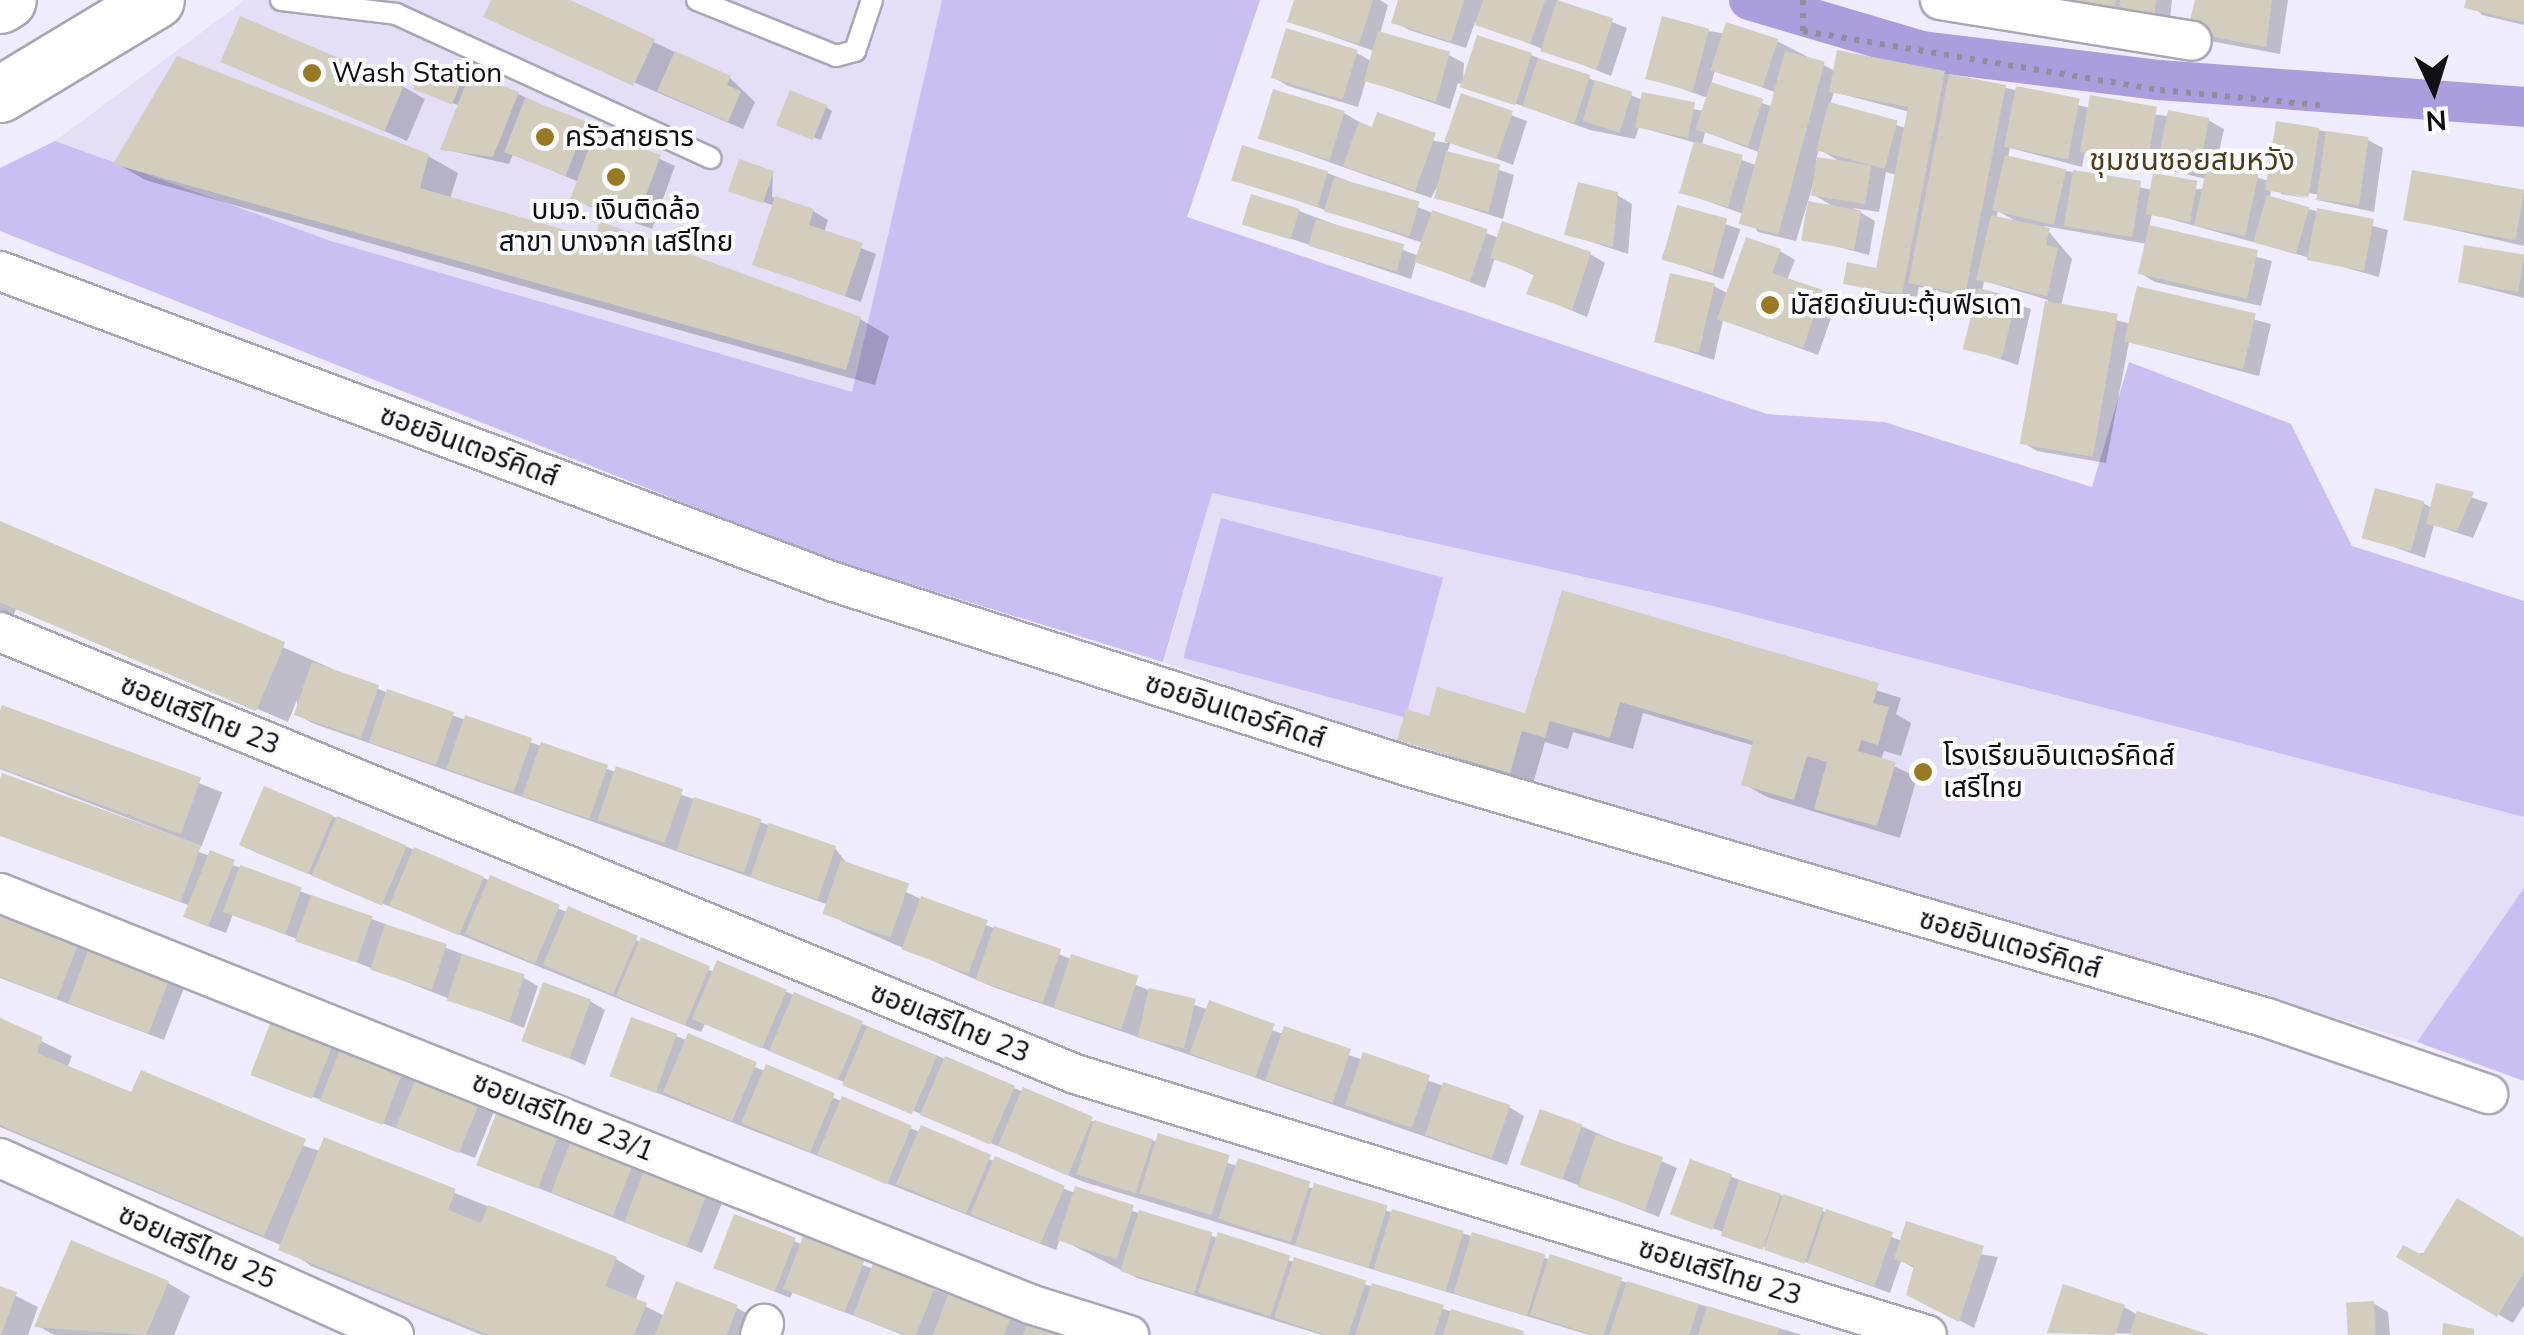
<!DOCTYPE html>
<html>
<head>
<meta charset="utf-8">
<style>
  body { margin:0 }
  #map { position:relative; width:2524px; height:1335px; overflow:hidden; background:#efecfd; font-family:"Nunito Sans","Noto Sans Thai",sans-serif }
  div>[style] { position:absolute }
  .built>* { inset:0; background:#e4dff7 }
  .green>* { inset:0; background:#cabff2; transform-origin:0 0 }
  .shadow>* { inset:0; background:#0003; transform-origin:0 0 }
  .canal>* { height:40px; margin:-20px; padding:0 20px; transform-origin:20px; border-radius:20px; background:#ac9edc }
  .building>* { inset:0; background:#d3cdbe; transform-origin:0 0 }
  .path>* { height:6px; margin-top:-3px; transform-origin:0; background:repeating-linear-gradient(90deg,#908e9a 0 5px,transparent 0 13px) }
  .roads { filter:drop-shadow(2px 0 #a9a6b5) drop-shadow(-2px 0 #a9a6b5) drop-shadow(0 2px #a9a6b5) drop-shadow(0 -2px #a9a6b5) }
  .service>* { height:20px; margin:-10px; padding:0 10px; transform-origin:10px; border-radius:10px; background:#fff }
  .minor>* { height:38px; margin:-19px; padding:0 19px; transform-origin:19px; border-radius:19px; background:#fff }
  .secondary>* { height:55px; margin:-27.5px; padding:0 27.5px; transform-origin:27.5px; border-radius:27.5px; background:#fff }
  .dots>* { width:28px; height:28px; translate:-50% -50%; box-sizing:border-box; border:5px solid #fcfcff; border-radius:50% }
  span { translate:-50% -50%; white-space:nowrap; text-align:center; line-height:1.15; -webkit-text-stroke:8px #fcfcff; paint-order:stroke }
  .poi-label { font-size:28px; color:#100f14 }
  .left { translate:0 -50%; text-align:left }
  .street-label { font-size:28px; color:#100f14 }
  .neighbourhood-label { font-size:30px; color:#4d3e17 }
  .north { position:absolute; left:2384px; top:40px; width:100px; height:100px; -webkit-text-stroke:8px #fcfcff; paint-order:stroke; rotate:176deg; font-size:28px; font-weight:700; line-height:40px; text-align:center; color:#100f14 }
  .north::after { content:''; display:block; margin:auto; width:35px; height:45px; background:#100f14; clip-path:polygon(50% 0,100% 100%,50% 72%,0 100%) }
</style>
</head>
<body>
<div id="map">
  <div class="built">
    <i style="clip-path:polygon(245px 0,942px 0,853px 393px,331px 241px,55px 141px)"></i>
    <i style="clip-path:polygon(1212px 493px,1713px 606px,2524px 817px,2524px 888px,2417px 1042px,1340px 726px,1164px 662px)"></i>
  </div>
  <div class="green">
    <i style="clip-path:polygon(942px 0,1260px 0,1187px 217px,1767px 414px,1884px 422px,2092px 487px,2129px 362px,2291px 424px,2352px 546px,2524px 601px,2524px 817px,1713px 606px,1212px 493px,1163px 662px,810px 553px,0 231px,0 168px,55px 141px,331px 241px,852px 392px)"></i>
    <i style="left:1221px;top:518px;width:230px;height:145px;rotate:15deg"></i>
    <i style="clip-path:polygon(2524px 888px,2524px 1081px,2417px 1042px)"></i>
  </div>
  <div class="shadow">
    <i style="clip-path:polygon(494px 0,564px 0,730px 78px,755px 102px,743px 129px,509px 29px,486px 16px)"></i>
    <i style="clip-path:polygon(evenodd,1296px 0,1380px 0,1388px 5px,1380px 34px,1449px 55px,1464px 63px,1463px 82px,1531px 55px,1643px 100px,1704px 111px,1708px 98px,1648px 77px,1708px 31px,1777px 41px,1835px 71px,1944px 73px,2090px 108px,2208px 120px,2224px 129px,2216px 166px,2269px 181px,2318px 130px,2368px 140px,2383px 148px,2374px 212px,2271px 190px,2270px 199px,2388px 230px,2379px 277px,2152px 214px,2149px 228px,2272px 261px,2261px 306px,2155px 282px,2140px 273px,2147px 244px,2044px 226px,2072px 259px,2061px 306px,2131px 324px,2139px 289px,2271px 324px,2259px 376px,2129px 342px,2106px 463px,2037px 451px,2022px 442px,2048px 300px,1984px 281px,1982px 292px,2031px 309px,2018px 365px,1966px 348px,1978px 300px,1919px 287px,1916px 302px,1846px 283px,1878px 271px,1897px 175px,1886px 172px,1879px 212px,1853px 208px,1875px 221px,1869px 255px,1804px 238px,1836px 208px,1814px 195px,1818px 168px,1796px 241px,1758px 232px,1746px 215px,1682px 192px,1696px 143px,1639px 127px,1635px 139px,1590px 130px,1458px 83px,1450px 109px,1366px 80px,1358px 107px,1288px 86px,1273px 77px,1357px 53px,1371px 61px,1374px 51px,1290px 21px,1296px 0,1715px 70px,1777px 93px,1773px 107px,1711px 84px,1715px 70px,1296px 0,1834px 92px,1910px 112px,1906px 128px,1830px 105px,1834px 92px,1296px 0,1705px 132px,1761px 153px,1758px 166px,1702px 145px,1705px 132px,1296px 0,2010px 148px,2082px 167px,2085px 152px,2207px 179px,2205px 189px,2152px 190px,2008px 158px,2010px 148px,1296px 0,1819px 149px,1822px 151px,1842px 163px,1816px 160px,1819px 149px,1296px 0,2281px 189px,2321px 195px,2320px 200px,2281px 194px,2281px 189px,1296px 0,1998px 211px,2017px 222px,1996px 219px,1998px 211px)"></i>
    <i style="clip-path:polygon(1401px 0,1557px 0,1627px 28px,1611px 76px,1475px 22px,1466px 48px,1409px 30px,1394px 22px)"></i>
    <i style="clip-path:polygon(2020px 0,2172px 0,2169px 29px)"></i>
    <i style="clip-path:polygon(2197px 0,2288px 0,2280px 54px,2205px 40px)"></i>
    <i style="clip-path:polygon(2468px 0,2524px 0,2524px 25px,2482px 15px)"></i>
    <i style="clip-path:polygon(224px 61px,402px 86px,425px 99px,407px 141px)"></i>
    <i style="clip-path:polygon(462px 80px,518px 94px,675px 166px,652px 229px,588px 206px,573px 197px,579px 182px,513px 154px,509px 164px,443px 149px,460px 106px,423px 91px)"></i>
    <i style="clip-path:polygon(1463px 97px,1527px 121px,1513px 165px,1451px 141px,1447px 153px,1514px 175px,1503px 219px,1437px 198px,1443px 176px,1431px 198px,1261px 138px,1344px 113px,1373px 130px,1447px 143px)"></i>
    <i style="clip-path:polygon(826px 107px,832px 111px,821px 140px,782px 125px)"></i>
    <i style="clip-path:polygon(428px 156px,458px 173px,450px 199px,860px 319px,889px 336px,875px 385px,145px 180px,116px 163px)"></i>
    <i style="clip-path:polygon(773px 173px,772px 197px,813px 211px,828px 220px,824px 233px,876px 254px,861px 302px,755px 264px,775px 206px,738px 193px)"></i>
    <i style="clip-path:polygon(1327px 173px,1499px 238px,1504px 224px,1590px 254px,1605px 263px,1587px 317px,1529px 293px,1536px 276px,1495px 258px,1485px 288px,1416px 261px,1411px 279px,1244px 223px,1299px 211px,1419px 256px,1423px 243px,1234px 179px)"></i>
    <i style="clip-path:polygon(2524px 193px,2524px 246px,2406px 219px)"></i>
    <i style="clip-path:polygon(1617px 195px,1632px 204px,1628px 254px,1567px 234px)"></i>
    <i style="left:1679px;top:208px;width:65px;height:53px;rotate:19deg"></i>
    <i style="clip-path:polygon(1780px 251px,1795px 260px,1787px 280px,1837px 301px,1818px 355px,1723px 320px,1714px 360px,1656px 341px,1714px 286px,1729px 294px)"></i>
    <i style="clip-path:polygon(2524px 257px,2524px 298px,2461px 282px)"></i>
    <i style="clip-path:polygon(2438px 486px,2488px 503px,2473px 538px,2434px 525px,2425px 558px,2365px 537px,2423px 503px,2432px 508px)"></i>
    <i style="clip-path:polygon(0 524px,388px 693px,835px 848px,848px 865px,921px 899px,1151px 991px,1509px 1107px,1524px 1116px,1507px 1165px,993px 987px,841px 921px,829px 905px,312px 723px,297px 714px,297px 700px,288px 722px,18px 605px,9px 625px,0 621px)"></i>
    <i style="clip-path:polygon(1564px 593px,1901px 698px,1896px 714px,1911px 723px,1901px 756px,1884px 751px,1881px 760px,1917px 777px,1900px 838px,1767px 797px,1744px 784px,1755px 746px,1643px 713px,1633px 749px,1573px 732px,1568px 749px,1545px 742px,1533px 784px,1400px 739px,1430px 719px,1527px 716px)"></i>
    <i style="left:3px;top:708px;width:235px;height:58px;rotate:21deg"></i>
    <i style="clip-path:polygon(3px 776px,524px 978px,538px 986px,524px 1028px,233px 914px,226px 933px,202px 924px,188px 916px,191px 906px,7px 838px,0 834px)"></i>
    <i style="clip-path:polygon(265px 789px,714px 972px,718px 963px,1104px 1126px,1802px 1335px,1589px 1335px,1084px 1182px,705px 1024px,701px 1032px,257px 853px,242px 844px)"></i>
    <i style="clip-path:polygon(0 915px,184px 988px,164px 1040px,0 978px)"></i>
    <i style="clip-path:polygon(590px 1001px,605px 1010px,585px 1065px,525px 1040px)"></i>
    <i style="clip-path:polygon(0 1021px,72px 1056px,67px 1068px,132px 1095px,321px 1151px,326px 1140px,616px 1259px,645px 1276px,635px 1301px,665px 1316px,678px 1285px,737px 1308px,752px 1316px,745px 1335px,482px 1335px,311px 1266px,283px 1246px,0 1127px)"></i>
    <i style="clip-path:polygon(676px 1036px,1075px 1193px,1526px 1335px,1322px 1335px,1137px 1278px,1060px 1239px,1056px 1250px,612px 1075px)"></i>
    <i style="clip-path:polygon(332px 1047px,495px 1109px,475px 1158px,252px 1074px)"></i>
    <i style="clip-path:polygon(1581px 1126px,1677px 1168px,1659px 1217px,1524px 1164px)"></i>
    <i style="clip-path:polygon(558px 1137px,722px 1203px,702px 1253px,478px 1164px)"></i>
    <i style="clip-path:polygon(1692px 1162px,1902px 1241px,1998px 1257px,1974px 1328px,1924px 1302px,1916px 1269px,1901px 1261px,1890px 1293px,1674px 1214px)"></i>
    <i style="clip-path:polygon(735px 1217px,801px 1244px,1067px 1335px,903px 1335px,793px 1292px,790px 1298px,716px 1267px)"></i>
    <i style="clip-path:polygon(2524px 1240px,2524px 1305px,2513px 1323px,2399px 1256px)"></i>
    <i style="clip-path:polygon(168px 1283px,190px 1296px,174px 1335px,54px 1335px,38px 1326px)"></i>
    <i style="clip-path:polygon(0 1288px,38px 1307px,28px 1335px,0 1335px)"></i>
    <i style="clip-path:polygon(2373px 1303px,2388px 1312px,2390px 1335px,2351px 1335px)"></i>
    <i style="clip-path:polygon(2124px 1307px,2138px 1315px,2202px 1335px,2050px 1332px)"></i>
  </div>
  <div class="canal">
    <i style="left:1749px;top:0;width:180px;rotate:16.4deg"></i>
    <i style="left:1922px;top:51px;width:239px;rotate:7deg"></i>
    <i style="left:2159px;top:80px;width:366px;rotate:4.2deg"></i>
  </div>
  <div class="building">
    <i style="clip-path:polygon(491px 0,570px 0,655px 39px,633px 86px,483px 17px)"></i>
    <i style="clip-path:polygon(1294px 0,1373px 0,1359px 44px,1287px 22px)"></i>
    <i style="clip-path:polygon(1398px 0,1464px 0,1451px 42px,1391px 23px)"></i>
    <i style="clip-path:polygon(1483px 0,1545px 0,1530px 44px,1475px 25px)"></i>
    <i style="left:1557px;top:0;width:59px;height:54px;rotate:18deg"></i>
    <i style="clip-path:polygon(2063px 0,2116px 0,2113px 19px,2061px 12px)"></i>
    <i style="clip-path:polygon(2120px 0,2156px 0,2154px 22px,2118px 19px)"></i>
    <i style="clip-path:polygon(2195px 0,2272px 0,2266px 47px,2187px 32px)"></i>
    <i style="clip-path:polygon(2466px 0,2524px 0,2524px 22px,2464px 8px)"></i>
    <i style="left:240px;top:16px;width:178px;height:50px;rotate:23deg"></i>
    <i style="left:1662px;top:16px;width:49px;height:65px;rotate:15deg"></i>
    <i style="left:1726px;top:22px;width:55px;height:51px;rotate:18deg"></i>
    <i style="left:1286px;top:28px;width:75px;height:52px;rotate:17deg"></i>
    <i style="left:1378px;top:31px;width:75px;height:52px;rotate:16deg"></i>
    <i style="left:1477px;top:35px;width:58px;height:55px;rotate:18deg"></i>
    <i style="clip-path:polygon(1837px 50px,1945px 71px,1902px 295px,1843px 284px,1847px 262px,1876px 268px,1908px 107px,1829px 92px)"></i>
    <i style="clip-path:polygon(675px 51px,731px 76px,727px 85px,741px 91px,728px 122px,657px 91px)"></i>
    <i style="left:1785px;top:51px;width:41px;height:179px;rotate:15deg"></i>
    <i style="clip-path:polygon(177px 56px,429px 154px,420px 188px,596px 239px,599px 221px,861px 317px,846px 370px,113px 164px)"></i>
    <i style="left:1538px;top:58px;width:55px;height:51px;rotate:18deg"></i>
    <i style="left:424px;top:62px;width:42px;height:29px;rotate:22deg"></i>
    <i style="clip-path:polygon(470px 73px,519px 92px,493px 157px,440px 150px)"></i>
    <i style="left:1949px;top:74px;width:58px;height:213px;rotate:11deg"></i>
    <i style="left:1595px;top:80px;width:39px;height:43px;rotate:17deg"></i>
    <i style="left:1711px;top:82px;width:55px;height:50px;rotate:18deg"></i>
    <i style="left:2016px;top:86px;width:65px;height:62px;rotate:11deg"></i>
    <i style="left:1273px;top:89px;width:75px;height:52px;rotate:17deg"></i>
    <i style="left:790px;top:90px;width:40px;height:38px;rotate:22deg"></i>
    <i style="left:1642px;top:92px;width:54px;height:36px;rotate:11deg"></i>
    <i style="left:1461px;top:93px;width:55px;height:51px;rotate:19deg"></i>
    <i style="left:2090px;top:95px;width:68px;height:58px;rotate:10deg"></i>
    <i style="left:525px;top:98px;width:66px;height:58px;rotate:21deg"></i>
    <i style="left:1829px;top:102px;width:71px;height:50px;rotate:15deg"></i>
    <i style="left:2168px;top:110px;width:42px;height:56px;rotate:11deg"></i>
    <i style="clip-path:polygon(1377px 112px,1436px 133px,1415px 191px,1343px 166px,1359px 122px,1372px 127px)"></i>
    <i style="left:2276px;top:121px;width:44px;height:70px;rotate:9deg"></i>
    <i style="left:595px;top:131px;width:70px;height:72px;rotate:20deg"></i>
    <i style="left:2326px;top:131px;width:43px;height:69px;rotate:8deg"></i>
    <i style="left:1694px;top:141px;width:51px;height:54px;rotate:16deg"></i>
    <i style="left:1242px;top:145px;width:90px;height:37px;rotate:17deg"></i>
    <i style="left:1446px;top:151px;width:56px;height:49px;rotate:14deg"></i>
    <i style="left:2005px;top:155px;width:63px;height:57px;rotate:13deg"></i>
    <i style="left:1817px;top:157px;width:55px;height:39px;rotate:9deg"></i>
    <i style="left:739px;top:159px;width:37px;height:34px;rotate:19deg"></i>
    <i style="left:2208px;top:161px;width:52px;height:66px;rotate:12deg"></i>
    <i style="left:2073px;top:170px;width:69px;height:57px;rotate:9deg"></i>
    <i style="left:2412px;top:170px;width:114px;height:51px;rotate:10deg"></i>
    <i style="left:2153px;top:173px;width:45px;height:42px;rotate:10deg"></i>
    <i style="left:1334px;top:177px;width:89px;height:36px;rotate:16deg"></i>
    <i style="clip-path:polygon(1578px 182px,1618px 192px,1613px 247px,1564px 235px)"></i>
    <i style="left:1251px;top:194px;width:51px;height:32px;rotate:17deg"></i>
    <i style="left:2267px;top:195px;width:44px;height:49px;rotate:16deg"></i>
    <i style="clip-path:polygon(775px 196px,814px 209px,809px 225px,863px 243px,845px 296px,752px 265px)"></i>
    <i style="left:1808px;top:201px;width:54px;height:40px;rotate:10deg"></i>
    <i style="left:1677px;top:205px;width:52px;height:57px;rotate:15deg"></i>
    <i style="left:2317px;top:208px;width:58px;height:53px;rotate:11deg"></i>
    <i style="left:1432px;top:210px;width:59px;height:55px;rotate:19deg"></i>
    <i style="clip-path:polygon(1991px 215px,2050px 228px,2046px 245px,2058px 248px,2047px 296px,1976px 280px)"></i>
    <i style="left:1316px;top:219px;width:92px;height:28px;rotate:16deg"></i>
    <i style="clip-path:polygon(1502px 221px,1591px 252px,1572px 310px,1526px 294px,1534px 274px,1490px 258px)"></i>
    <i style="left:2149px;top:225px;width:112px;height:50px;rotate:13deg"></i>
    <i style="clip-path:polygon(1746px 237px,1781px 249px,1772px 273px,1823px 290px,1803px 348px,1717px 319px)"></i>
    <i style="left:2464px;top:245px;width:61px;height:38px;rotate:9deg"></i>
    <i style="left:1670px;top:273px;width:46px;height:71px;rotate:13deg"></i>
    <i style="left:2137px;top:286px;width:122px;height:57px;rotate:13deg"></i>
    <i style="left:1978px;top:288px;width:40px;height:63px;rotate:14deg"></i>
    <i style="left:2045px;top:301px;width:74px;height:145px;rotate:10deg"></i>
    <i style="clip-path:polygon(2436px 483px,2474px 492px,2457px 531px,2426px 524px)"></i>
    <i style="left:2375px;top:488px;width:51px;height:52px;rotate:15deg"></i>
    <i style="left:0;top:521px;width:310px;height:75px;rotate:23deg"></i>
    <i style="clip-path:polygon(1562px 590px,1879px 683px,1873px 703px,1889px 707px,1878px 745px,1861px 740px,1858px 751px,1896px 762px,1877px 826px,1814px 809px,1827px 762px,1807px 756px,1794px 800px,1741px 785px,1753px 741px,1620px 702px,1610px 738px,1550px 721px,1545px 738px,1522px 731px,1510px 773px,1397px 740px,1406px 709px,1429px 716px,1437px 687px,1525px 713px)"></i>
    <i style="left:312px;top:662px;width:71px;height:56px;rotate:19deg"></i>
    <i style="left:387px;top:689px;width:71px;height:56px;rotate:19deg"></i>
    <i style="left:2px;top:705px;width:212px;height:60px;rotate:20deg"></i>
    <i style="left:465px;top:715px;width:71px;height:57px;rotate:19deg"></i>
    <i style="left:541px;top:742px;width:71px;height:57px;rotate:19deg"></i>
    <i style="left:616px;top:766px;width:71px;height:57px;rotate:19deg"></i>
    <i style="left:2px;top:773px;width:212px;height:60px;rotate:20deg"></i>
    <i style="left:264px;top:786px;width:75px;height:64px;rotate:23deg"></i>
    <i style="left:694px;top:797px;width:71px;height:56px;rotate:18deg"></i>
    <i style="left:337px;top:816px;width:76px;height:65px;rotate:23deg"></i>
    <i style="left:769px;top:823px;width:71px;height:57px;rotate:19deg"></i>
    <i style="left:414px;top:847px;width:76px;height:64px;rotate:23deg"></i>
    <i style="left:210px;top:850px;width:27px;height:72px;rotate:22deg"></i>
    <i style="left:841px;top:860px;width:72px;height:57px;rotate:19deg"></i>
    <i style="left:240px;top:865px;width:66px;height:50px;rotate:20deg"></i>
    <i style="left:490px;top:875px;width:76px;height:64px;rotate:23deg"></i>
    <i style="left:311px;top:895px;width:65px;height:49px;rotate:19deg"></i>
    <i style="left:921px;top:896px;width:71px;height:57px;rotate:20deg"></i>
    <i style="left:568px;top:906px;width:76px;height:64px;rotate:23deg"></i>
    <i style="clip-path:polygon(0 912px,79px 942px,57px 999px,0 977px)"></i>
    <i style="left:385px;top:924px;width:65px;height:48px;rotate:18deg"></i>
    <i style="left:994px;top:926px;width:71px;height:57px;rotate:19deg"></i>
    <i style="left:641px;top:937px;width:75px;height:64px;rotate:23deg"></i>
    <i style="left:90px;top:946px;width:86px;height:61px;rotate:21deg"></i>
    <i style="left:462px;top:954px;width:66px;height:49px;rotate:18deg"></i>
    <i style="left:1071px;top:954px;width:71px;height:56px;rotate:18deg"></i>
    <i style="left:717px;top:960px;width:76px;height:64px;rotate:23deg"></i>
    <i style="left:543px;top:982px;width:51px;height:63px;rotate:20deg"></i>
    <i style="left:1149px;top:988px;width:48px;height:51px;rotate:13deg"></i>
    <i style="left:794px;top:992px;width:75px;height:64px;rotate:23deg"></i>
    <i style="left:1209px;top:1000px;width:70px;height:57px;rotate:20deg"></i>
    <i style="left:631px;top:1017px;width:49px;height:63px;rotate:20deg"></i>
    <i style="clip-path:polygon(0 1018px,43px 1037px,37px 1053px,131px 1092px,141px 1070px,306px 1139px,264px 1236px,0 1125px)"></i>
    <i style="left:271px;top:1021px;width:66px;height:58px;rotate:21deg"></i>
    <i style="left:867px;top:1026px;width:76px;height:64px;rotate:23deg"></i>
    <i style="left:1284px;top:1026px;width:71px;height:57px;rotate:19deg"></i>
    <i style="left:688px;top:1033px;width:75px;height:64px;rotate:23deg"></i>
    <i style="left:341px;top:1046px;width:67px;height:59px;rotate:21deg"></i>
    <i style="left:1363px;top:1052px;width:71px;height:56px;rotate:19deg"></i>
    <i style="left:945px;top:1056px;width:76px;height:64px;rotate:23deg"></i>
    <i style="left:766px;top:1064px;width:75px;height:64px;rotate:23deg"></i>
    <i style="left:418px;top:1073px;width:68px;height:59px;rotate:22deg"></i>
    <i style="left:1443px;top:1082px;width:71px;height:56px;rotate:19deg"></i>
    <i style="left:1023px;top:1087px;width:76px;height:64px;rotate:23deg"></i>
    <i style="left:842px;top:1096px;width:76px;height:64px;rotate:23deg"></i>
    <i style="left:1540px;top:1109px;width:45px;height:59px;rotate:20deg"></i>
    <i style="left:497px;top:1111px;width:66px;height:58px;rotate:21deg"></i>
    <i style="left:1094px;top:1120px;width:62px;height:57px;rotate:18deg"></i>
    <i style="left:921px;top:1125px;width:76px;height:64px;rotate:23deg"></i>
    <i style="left:1158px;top:1133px;width:75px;height:63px;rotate:17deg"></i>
    <i style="left:1596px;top:1134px;width:71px;height:56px;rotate:19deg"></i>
    <i style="clip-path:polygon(324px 1137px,456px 1189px,448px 1210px,481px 1223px,488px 1205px,617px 1257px,605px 1286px,647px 1303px,634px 1335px,489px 1335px,278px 1250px)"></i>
    <i style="left:572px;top:1138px;width:66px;height:58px;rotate:21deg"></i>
    <i style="left:995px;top:1156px;width:76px;height:63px;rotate:23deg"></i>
    <i style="left:1238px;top:1158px;width:76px;height:64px;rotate:18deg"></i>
    <i style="left:1690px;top:1159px;width:45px;height:59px;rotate:20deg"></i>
    <i style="left:645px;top:1168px;width:67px;height:58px;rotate:21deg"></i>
    <i style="left:1739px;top:1180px;width:44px;height:59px;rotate:18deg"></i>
    <i style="left:1314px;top:1183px;width:77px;height:65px;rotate:17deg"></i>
    <i style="left:1075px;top:1186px;width:62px;height:57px;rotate:18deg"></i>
    <i style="left:1783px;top:1194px;width:43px;height:59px;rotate:19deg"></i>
    <i style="clip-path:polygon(2457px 1198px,2524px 1238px,2524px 1272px,2497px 1317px,2396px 1257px,2403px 1245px,2422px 1255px)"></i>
    <i style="left:1392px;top:1209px;width:75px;height:63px;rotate:17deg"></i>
    <i style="left:1826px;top:1209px;width:71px;height:57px;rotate:19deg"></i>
    <i style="left:1139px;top:1210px;width:77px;height:64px;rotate:17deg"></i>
    <i style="left:734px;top:1214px;width:66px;height:58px;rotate:21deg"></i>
    <i style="clip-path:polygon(1906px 1221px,1984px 1246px,1959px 1322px,1906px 1295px,1914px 1266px,1894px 1259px)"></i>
    <i style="left:1218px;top:1232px;width:76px;height:64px;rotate:18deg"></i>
    <i style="left:1472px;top:1232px;width:77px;height:64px;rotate:17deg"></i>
    <i style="left:804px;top:1234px;width:66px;height:59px;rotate:21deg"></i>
    <i style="clip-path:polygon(71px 1240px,169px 1281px,146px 1335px,34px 1327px)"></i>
    <i style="left:1550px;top:1254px;width:76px;height:64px;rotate:18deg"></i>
    <i style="left:1294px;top:1257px;width:76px;height:64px;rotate:18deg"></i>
    <i style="left:874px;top:1261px;width:66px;height:58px;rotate:21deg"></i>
    <i style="clip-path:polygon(676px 1281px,738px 1305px,727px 1335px,655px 1335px)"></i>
    <i style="clip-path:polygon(1627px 1281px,1699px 1304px,1689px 1335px,1609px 1335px)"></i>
    <i style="clip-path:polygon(1372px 1283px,1444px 1305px,1434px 1335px,1355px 1335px)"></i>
    <i style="clip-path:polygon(2063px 1284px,2125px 1305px,2115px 1335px,2047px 1333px)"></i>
    <i style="clip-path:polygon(0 1286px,17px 1292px,1px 1335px,0 1335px)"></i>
    <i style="clip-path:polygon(951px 1287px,1014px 1311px,1004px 1335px,933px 1335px)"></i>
    <i style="left:2374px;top:1301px;width:34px;height:28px;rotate:87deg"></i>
    <i style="clip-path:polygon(1707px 1306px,1779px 1328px,1777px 1335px,1698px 1335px)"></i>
    <i style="clip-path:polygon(1451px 1309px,1524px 1331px,1522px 1335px,1443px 1335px)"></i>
    <i style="clip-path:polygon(2137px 1311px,2207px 1334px,2207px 1335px,2129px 1335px)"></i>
    <i style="clip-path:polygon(1030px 1318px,1073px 1335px,1023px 1335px)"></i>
    <i style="clip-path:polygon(2443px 1323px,2474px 1329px,2474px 1335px,2442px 1335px)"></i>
  </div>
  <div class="path">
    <i style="left:1803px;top:0;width:31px;rotate:90deg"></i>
    <i style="left:1803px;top:31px;width:362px;rotate:9.4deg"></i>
    <i style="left:2160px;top:90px;width:161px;rotate:5.4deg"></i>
  </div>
  <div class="roads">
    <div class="service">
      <i style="left:281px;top:0;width:116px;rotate:6.9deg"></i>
      <i style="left:396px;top:14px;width:346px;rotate:24.6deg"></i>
      <i style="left:697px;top:0;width:150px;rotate:21.9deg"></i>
      <i style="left:836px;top:56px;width:20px;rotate:-15deg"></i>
      <i style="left:855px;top:51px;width:54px;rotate:-71.6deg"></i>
    </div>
    <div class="minor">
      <i style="left:1940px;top:0;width:255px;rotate:9.2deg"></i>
      <i style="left:0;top:271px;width:890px;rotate:20.45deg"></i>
      <i style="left:834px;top:582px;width:605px;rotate:17.81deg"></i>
      <i style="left:1410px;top:767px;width:893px;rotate:16.32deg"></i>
      <i style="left:2267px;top:1018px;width:234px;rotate:19deg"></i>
      <i style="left:0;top:632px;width:1162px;rotate:22.35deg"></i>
      <i style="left:1075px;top:1074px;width:891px;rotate:17.03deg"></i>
      <i style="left:0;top:893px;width:1109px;rotate:21.75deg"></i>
      <i style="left:1030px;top:1304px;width:104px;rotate:17.4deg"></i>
      <i style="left:0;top:1158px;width:432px;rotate:24.2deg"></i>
      <i style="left:760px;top:1335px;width:12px;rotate:-70deg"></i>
    </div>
    <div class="secondary">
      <i style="left:0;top:5px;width:9px;rotate:-32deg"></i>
      <i style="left:0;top:94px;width:182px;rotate:-31.1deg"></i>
    </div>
  </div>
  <div class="dots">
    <i style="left:312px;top:73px;background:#987a22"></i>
    <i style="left:545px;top:137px;background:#987a22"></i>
    <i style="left:616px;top:177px;background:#987a22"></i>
    <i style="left:1770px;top:305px;background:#987a22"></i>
    <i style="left:1923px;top:772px;background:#987a22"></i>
  </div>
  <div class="poi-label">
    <span class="left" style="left:332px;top:73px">Wash Station</span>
    <span class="left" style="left:565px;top:137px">ครัวสายธาร</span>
    <span style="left:616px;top:226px">บมจ. เงินติดล้อ<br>สาขา บางจาก เสรีไทย</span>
    <span class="left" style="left:1790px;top:305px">มัสยิดยันนะตุ้นฟิรเดา</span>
    <span class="left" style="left:1943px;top:772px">โรงเรียนอินเตอร์คิดส์<br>เสรีไทย</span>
  </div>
  <div class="street-label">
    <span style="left:469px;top:446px;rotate:20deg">ซอยอินเตอร์คิดส์</span>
    <span style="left:1235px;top:711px;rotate:18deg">ซอยอินเตอร์คิดส์</span>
    <span style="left:200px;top:715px;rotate:22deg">ซอยเสรีไทย 23</span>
    <span style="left:2010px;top:944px;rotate:16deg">ซอยอินเตอร์คิดส์</span>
    <span style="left:950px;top:1023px;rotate:22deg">ซอยเสรีไทย 23</span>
    <span style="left:563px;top:1117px;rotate:22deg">ซอยเสรีไทย 23/1</span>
    <span style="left:197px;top:1247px;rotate:24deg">ซอยเสรีไทย 25</span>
    <span style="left:1720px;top:1272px;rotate:17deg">ซอยเสรีไทย 23</span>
  </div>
  <div class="neighbourhood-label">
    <span style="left:2192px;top:161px">ชุมชนซอยสมหวัง</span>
  </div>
  <div class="north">N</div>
</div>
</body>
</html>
